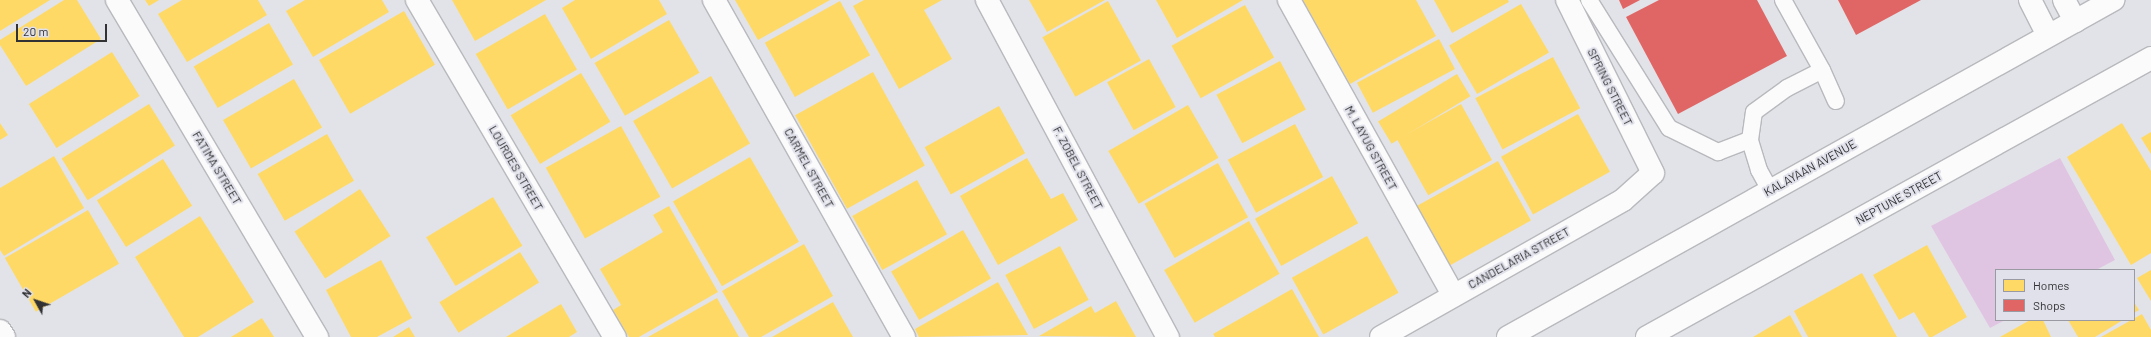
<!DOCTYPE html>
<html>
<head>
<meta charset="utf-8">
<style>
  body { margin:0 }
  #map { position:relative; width:2151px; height:337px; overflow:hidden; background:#e2e3e8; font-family:Barlow,sans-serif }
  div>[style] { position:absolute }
  .green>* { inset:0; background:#e0c5e3 }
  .homes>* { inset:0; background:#ffd966; transform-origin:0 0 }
  .shops>* { inset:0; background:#e06666 }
  .roads { filter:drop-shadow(1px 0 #b8b9bd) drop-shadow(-1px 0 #b8b9bd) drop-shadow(0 1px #b8b9bd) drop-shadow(0 -1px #b8b9bd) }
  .lane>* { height:16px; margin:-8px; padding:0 8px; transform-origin:8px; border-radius:8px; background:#fbfbfc }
  .street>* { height:22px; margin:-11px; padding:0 11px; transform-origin:11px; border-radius:11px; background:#fbfbfc }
  .secondary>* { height:22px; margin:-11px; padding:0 11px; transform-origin:11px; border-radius:11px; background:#fbfbfc }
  span { translate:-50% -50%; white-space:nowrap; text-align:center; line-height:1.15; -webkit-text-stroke:4px #e0e1ea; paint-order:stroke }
  .street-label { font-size:12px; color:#323235 }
  .legend { position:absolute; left:1995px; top:269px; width:140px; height:52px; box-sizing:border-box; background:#e0e1ea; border:1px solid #9a9ba2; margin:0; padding:5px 7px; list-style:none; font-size:12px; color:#323235 }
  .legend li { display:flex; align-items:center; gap:8px; height:20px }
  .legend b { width:20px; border:1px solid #9a9ba2 }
  .north { position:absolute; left:16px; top:281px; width:40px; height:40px; -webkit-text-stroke:3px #e0e1ea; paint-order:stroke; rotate:310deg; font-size:11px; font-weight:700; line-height:16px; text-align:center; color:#323235 }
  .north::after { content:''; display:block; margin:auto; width:14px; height:18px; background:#323235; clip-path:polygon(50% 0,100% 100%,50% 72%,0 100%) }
  .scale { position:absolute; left:16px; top:24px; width:91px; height:18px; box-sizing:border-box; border:2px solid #323235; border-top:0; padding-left:5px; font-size:12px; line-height:14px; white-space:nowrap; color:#323235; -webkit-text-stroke:3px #e0e1ea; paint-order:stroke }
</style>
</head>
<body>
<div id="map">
  <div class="green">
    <i style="clip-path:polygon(2060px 158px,2115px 260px,2096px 270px,1996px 270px,1996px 320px,2005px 320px,1990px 328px,1931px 226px)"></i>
  </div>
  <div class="homes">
    <i style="clip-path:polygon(0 0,50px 0,0 31px)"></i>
    <i style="clip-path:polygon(64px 0,77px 0,101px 39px,26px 86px,0 45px,0 40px)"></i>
    <i style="clip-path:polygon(145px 0,159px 0,149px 6px)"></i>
    <i style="clip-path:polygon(182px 0,258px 0,267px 15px,187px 62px,158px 14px)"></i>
    <i style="clip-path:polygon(305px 0,382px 0,389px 12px,313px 57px,286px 11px)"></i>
    <i style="clip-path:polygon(452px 0,546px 0,475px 41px)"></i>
    <i style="clip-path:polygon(575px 0,659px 0,667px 14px,591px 59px,562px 8px)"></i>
    <i style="clip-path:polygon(735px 0,830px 0,758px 40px)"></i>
    <i style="clip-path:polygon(864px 0,942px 0,924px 10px,952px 59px,899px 89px,853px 6px)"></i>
    <i style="clip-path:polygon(1029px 0,1105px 0,1047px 32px)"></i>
    <i style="clip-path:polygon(1156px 0,1243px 0,1177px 38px)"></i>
    <i style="clip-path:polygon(1303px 0,1416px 0,1436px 36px,1350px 84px)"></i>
    <i style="clip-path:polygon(1434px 0,1508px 0,1509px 2px,1452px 33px)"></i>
    <i style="left:840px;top:1px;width:62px;height:86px;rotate:61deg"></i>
    <i style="left:1108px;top:1px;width:68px;height:75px;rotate:61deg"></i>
    <i style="left:1521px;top:4px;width:56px;height:83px;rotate:60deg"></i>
    <i style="left:1245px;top:5px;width:60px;height:84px;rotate:61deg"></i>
    <i style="left:404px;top:11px;width:62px;height:98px;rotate:60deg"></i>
    <i style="left:545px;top:14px;width:64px;height:80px;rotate:60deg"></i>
    <i style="left:669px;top:20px;width:61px;height:86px;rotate:60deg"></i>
    <i style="left:269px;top:23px;width:48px;height:87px;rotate:60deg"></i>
    <i style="left:1439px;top:39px;width:34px;height:93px;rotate:62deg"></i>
    <i style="left:112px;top:52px;width:52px;height:98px;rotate:58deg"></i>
    <i style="left:1553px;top:57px;width:58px;height:88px;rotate:62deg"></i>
    <i style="left:1149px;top:59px;width:55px;height:48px;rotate:61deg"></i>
    <i style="left:1280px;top:61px;width:55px;height:72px;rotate:62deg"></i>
    <i style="left:873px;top:72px;width:107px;height:89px;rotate:61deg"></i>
    <i style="left:581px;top:73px;width:57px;height:82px;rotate:59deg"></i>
    <i style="left:1457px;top:74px;width:26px;height:92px;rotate:59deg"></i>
    <i style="left:711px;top:76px;width:78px;height:90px;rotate:60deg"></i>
    <i style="left:294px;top:79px;width:56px;height:82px;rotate:60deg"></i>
    <i style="left:149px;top:104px;width:49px;height:103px;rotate:58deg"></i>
    <i style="left:1461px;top:104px;width:64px;height:73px;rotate:61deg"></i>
    <i style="left:1188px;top:105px;width:61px;height:92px;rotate:60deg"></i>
    <i style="left:999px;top:106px;width:54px;height:85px;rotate:61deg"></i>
    <i style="left:1578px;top:114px;width:66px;height:88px;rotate:61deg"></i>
    <i style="clip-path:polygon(0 123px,8px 135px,0 140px)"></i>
    <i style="clip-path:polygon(2122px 123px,2151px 171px,2151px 253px,2131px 265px,2067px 157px)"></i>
    <i style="left:1295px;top:124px;width:60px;height:76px;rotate:62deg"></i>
    <i style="left:621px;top:126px;width:81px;height:86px;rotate:61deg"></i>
    <i style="clip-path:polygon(2151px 132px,2151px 154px,2141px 138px)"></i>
    <i style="left:327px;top:134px;width:54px;height:80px;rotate:60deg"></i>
    <i style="clip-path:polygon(54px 156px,84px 208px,4px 256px,0 250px,0 188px)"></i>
    <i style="left:750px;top:157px;width:98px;height:89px;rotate:60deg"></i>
    <i style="clip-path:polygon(1027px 158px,1051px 199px,1063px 193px,1078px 220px,998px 265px,960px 196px)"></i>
    <i style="left:163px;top:159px;width:55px;height:78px;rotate:58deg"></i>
    <i style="left:1498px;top:161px;width:68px;height:96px;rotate:61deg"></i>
    <i style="left:1218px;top:163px;width:62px;height:84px;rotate:61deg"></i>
    <i style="left:1332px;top:176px;width:54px;height:88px;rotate:61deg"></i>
    <i style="left:917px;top:180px;width:62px;height:74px;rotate:61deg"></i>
    <i style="left:360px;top:189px;width:56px;height:78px;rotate:57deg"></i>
    <i style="left:493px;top:197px;width:57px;height:78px;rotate:59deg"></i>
    <i style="clip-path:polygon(669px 206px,718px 292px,639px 337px,629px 337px,613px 310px,621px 305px,600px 269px,663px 232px,653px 215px)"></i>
    <i style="left:88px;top:210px;width:62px;height:96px;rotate:60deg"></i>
    <i style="clip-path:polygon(200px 216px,254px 302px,198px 337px,184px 337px,135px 257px)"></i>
    <i style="left:1249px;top:221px;width:61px;height:98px;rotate:60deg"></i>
    <i style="left:963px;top:230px;width:56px;height:83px;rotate:60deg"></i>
    <i style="left:1367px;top:236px;width:65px;height:86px;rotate:61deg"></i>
    <i style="clip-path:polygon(804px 244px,833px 296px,761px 337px,749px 337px,722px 291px)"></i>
    <i style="clip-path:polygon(1927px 245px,1967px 317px,1932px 337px,1929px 337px,1914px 312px,1899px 320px,1873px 275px)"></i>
    <i style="left:1060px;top:246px;width:61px;height:62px;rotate:62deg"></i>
    <i style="left:520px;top:252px;width:36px;height:95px;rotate:58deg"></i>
    <i style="clip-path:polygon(381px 260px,412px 318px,377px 337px,351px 337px,326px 290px)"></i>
    <i style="clip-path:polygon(2151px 270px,2151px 301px,2137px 278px)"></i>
    <i style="clip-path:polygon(1862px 273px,1897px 337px,1808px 337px,1794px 311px)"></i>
    <i style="clip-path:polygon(998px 282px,1028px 335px,919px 337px,915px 329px)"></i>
    <i style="clip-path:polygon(1292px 289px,1319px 337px,1215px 337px,1213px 334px)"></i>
    <i style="clip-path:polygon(717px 298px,739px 337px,648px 337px)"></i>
    <i style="clip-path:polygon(1116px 301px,1136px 337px,1039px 336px,1091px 306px,1095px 313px)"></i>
    <i style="clip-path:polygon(833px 302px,853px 337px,772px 337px)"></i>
    <i style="clip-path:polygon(2134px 302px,2139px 310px,2134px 313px)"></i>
    <i style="clip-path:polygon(561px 304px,577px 332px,569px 337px,506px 337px)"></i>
    <i style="clip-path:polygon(2142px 314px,2151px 330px,2151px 337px,2101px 337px)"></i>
    <i style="clip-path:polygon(1790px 315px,1802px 337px,1753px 337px)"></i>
    <i style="clip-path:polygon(262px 318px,274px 337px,231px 337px)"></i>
    <i style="clip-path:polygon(2030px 320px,2043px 320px,2051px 337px,2000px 337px)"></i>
    <i style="clip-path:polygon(2068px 320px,2123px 320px,2095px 337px,2078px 337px)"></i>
    <i style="clip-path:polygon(409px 327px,415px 337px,393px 337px)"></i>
  </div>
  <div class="shops">
    <i style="clip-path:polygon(1619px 0,1640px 0,1623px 9px)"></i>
    <i style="clip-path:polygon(1659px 0,1757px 0,1787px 56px,1678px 114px,1626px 17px)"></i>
    <i style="clip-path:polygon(1838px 0,1921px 0,1856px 35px)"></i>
  </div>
  <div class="roads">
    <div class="lane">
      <i style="left:1589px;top:0;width:151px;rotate:58deg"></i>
      <i style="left:1669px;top:128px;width:55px;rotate:26.1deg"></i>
      <i style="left:1718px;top:152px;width:34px;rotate:-21deg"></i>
      <i style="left:1783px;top:0;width:80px;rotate:60.9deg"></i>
      <i style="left:1770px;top:190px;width:23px;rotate:-119deg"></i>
      <i style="left:1759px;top:170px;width:31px;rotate:-107deg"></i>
      <i style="left:1750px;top:140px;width:28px;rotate:-82deg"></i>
      <i style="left:1754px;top:112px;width:41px;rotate:-36deg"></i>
      <i style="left:1787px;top:88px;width:39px;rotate:-27deg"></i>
      <i style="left:1822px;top:70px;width:34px;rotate:66deg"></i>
    </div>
    <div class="street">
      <i style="left:117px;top:0;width:392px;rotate:59.3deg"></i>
      <i style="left:417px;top:0;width:391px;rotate:59.6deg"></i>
      <i style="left:714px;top:0;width:387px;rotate:60.6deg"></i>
      <i style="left:987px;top:0;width:383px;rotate:61.8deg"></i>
      <i style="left:1289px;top:0;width:338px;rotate:60.9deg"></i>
      <i style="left:2030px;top:0;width:39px;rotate:63deg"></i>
      <i style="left:2064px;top:0;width:24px;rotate:62deg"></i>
      <i style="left:1381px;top:337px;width:278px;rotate:-29.5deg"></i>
      <i style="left:1623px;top:200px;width:40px;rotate:-42deg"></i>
      <i style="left:1653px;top:173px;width:193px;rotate:-116.4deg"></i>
      <i style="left:1647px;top:337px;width:576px;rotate:-28.97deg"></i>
    </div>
    <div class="secondary">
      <i style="left:0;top:331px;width:7px;rotate:56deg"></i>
      <i style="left:1508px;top:337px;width:693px;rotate:-29.12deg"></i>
    </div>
  </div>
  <div class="street-label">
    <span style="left:1610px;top:87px;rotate:63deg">SPRING STREET</span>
    <span style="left:1371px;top:148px;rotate:61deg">M. LAYUG STREET</span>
    <span style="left:217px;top:168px;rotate:59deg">FATIMA STREET</span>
    <span style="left:516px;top:168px;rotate:60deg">LOURDES STREET</span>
    <span style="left:809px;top:168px;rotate:61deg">CARMEL STREET</span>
    <span style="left:1078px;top:168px;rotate:62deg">F. ZOBEL STREET</span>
    <span style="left:1810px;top:168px;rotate:-29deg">KALAYAAN AVENUE</span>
    <span style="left:1899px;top:198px;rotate:-29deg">NEPTUNE STREET</span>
    <span style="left:1519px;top:258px;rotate:-29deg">CANDELARIA STREET</span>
  </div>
  <ul class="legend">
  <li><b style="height:11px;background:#ffd966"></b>Homes</li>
  <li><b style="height:11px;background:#e06666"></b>Shops</li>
  </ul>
  <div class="north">N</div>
  <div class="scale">20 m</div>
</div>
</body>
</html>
